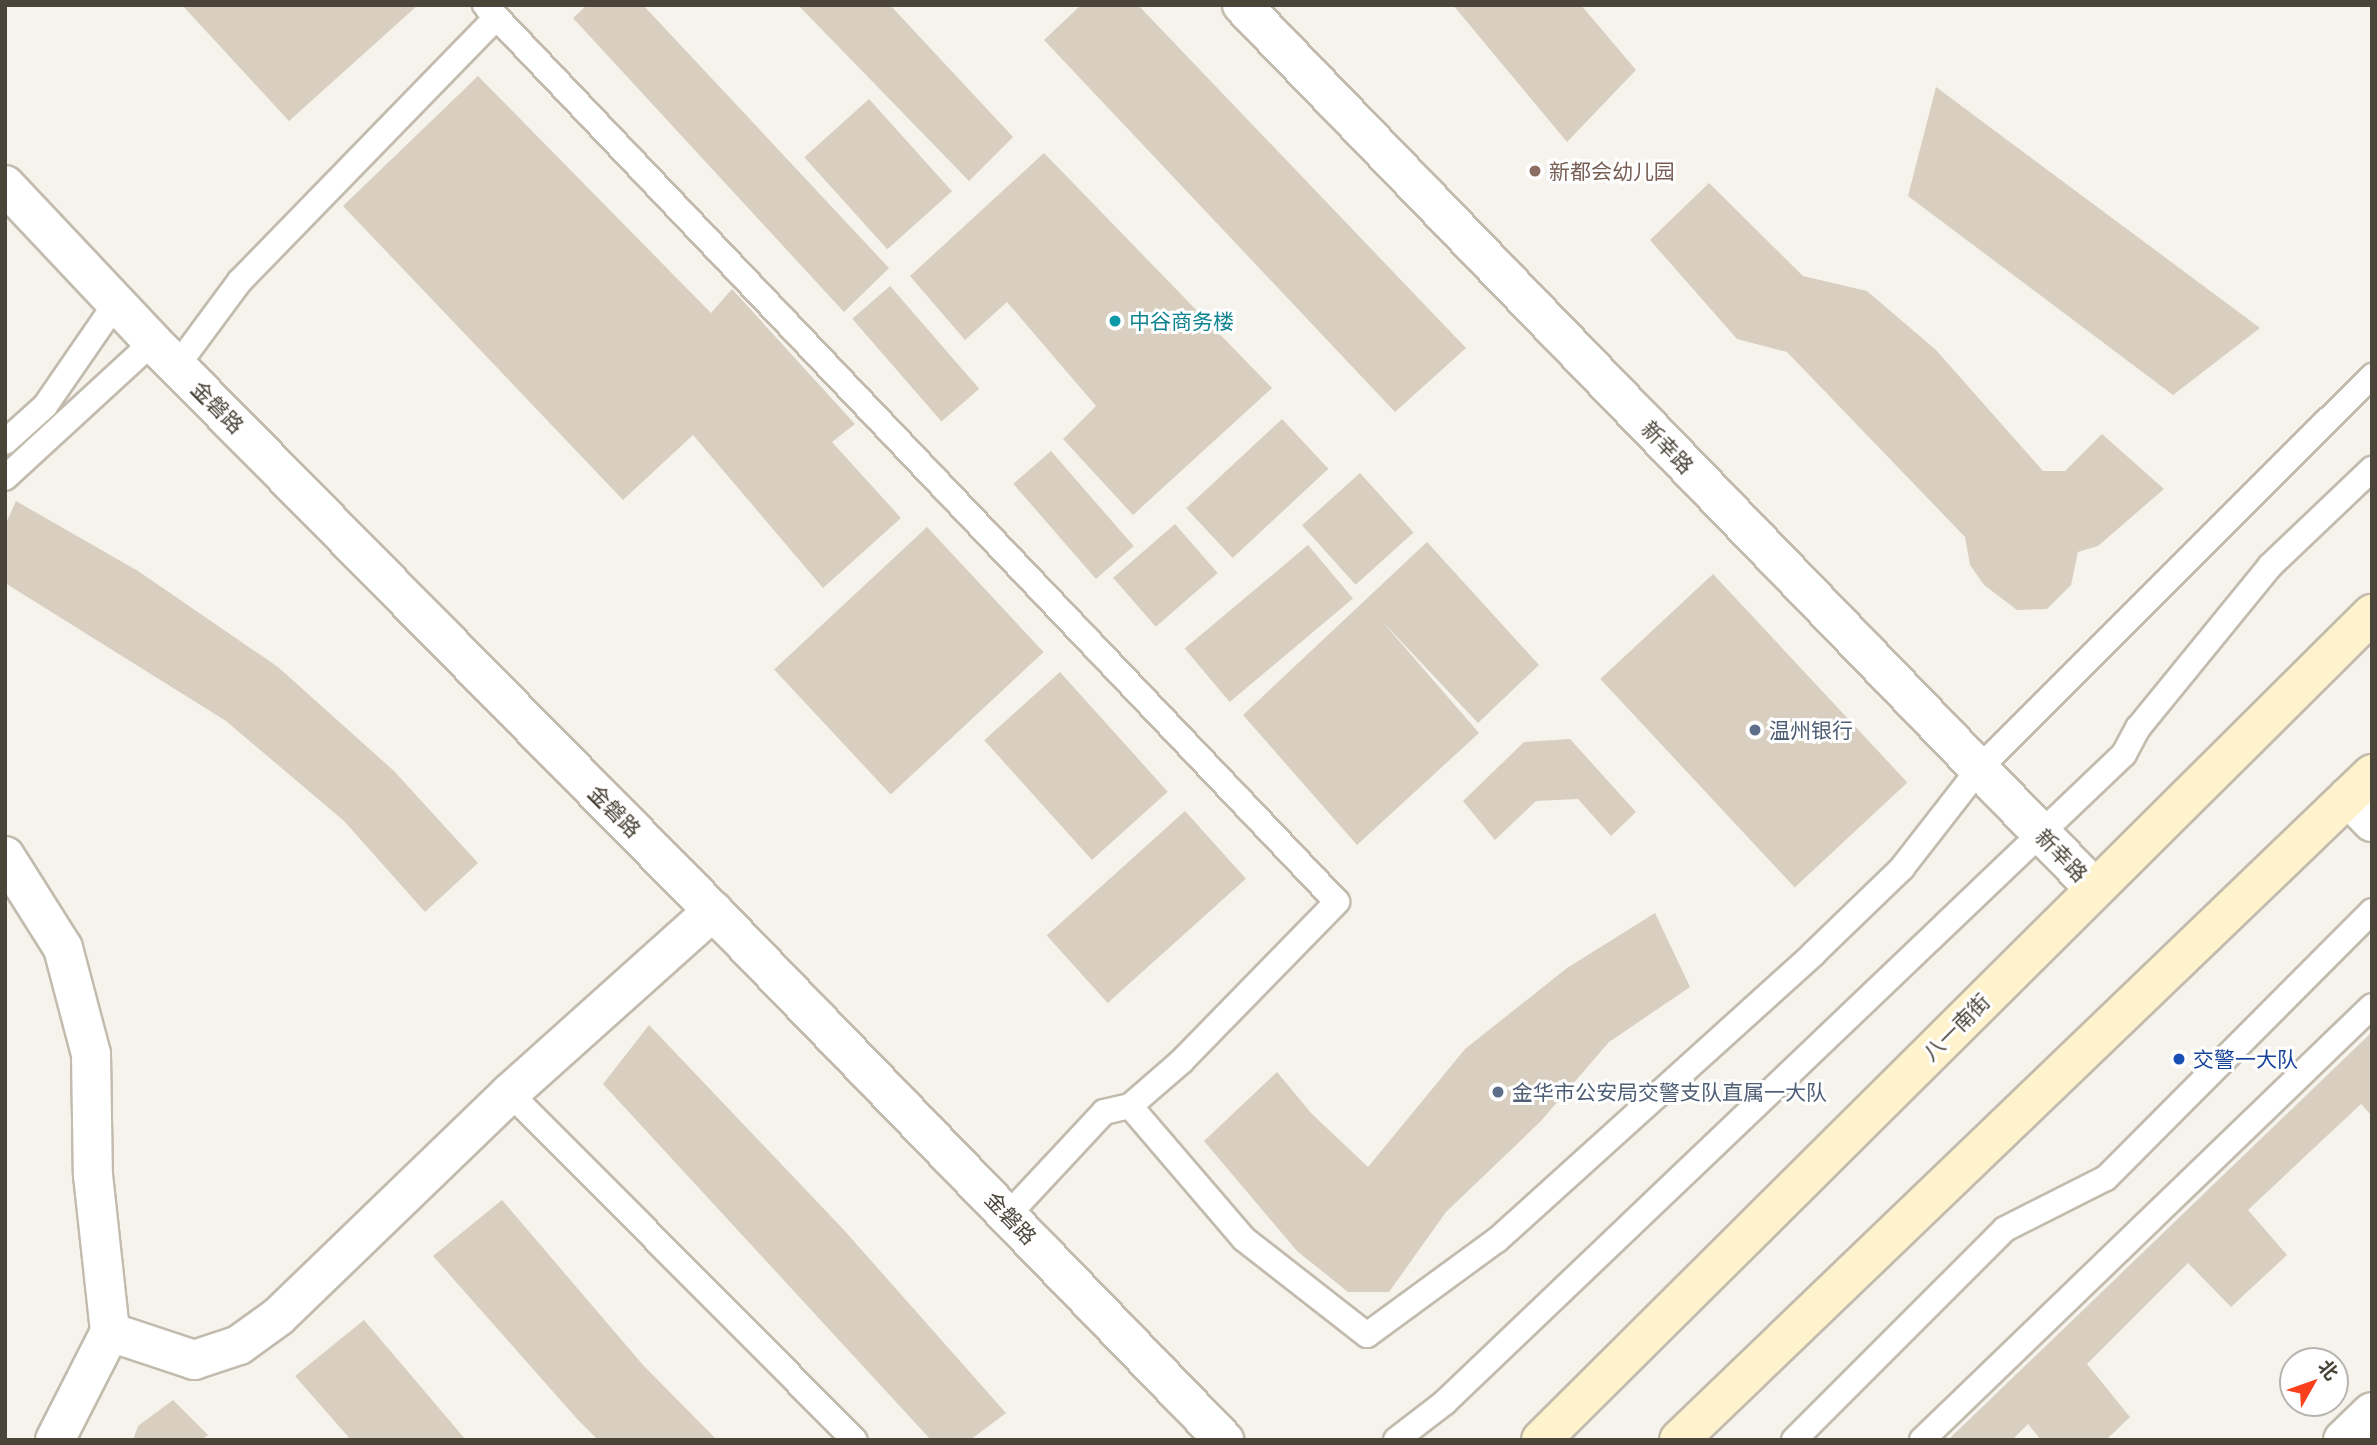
<!DOCTYPE html>
<html>
<head>
<meta charset="utf-8">
<style>
  body { margin:0 }
  #map { position:relative; width:2377px; height:1445px; overflow:hidden; background:#f6f3ec; font-family:Quicksand,"Noto Sans SC",sans-serif }
  div>[style] { position:absolute }
  .building>* { inset:0; background:#d8cfc1; transform-origin:0 0 }
  .roads { filter:drop-shadow(2px 0 #c2bbae) drop-shadow(-2px 0 #c2bbae) drop-shadow(0 2px #c2bbae) drop-shadow(0 -2px #c2bbae) }
  .service>* { height:24px; margin:-12px; padding:0 12px; transform-origin:12px; border-radius:12px; background:#fff }
  .minor>* { height:38px; margin:-19px; padding:0 19px; transform-origin:19px; border-radius:19px; background:#fff }
  .tertiary>* { height:38px; margin:-19px; padding:0 19px; transform-origin:19px; border-radius:19px; background:#fff }
  .secondary>* { height:38px; margin:-19px; padding:0 19px; transform-origin:19px; border-radius:19px; background:#fff3cd }
  .dots>* { width:19px; height:19px; translate:-50% -50%; box-sizing:border-box; border:4px solid #fff; border-radius:50% }
  span { translate:-50% -50%; white-space:nowrap; text-align:center; line-height:1.15; -webkit-text-stroke:6px #fff; paint-order:stroke }
  .education-label { font-size:21px; color:#785e54 }
  .left { translate:0 -50%; text-align:left }
  .culture-label { font-size:21px; color:#0d838f }
  .street-label { font-size:21px; color:#4b4439 }
  .service-label { font-size:21px; color:#4e5e75 }
  .transit-label { font-size:21px; color:#164399 }
  .frame { position:absolute; inset:0; border:7px solid #4b4439; pointer-events:none }
  .north { position:absolute; left:2279px; top:1347px; width:70px; height:70px; box-sizing:border-box; background:#fff; border:2px solid #b7b4b0; border-radius:50%; rotate:50deg; font-size:19px; font-weight:700; line-height:28px; text-align:center; color:#4b4439 }
  .north::after { content:''; display:block; margin:auto; width:24px; height:32px; background:#fc3f1d; clip-path:polygon(50% 0,100% 100%,50% 72%,0 100%) }
</style>
</head>
<body>
<div id="map">
  <div class="building">
    <i style="clip-path:polygon(182px 5px,418px 5px,289px 121px)"></i>
    <i style="clip-path:polygon(587px 5px,643px 5px,889px 268px,844px 312px,573px 18px)"></i>
    <i style="clip-path:polygon(798px 5px,890px 5px,1013px 137px,969px 181px)"></i>
    <i style="clip-path:polygon(1081px 5px,1138px 5px,1466px 348px,1395px 412px,1044px 40px)"></i>
    <i style="clip-path:polygon(1453px 5px,1581px 5px,1636px 70px,1567px 142px)"></i>
    <i style="clip-path:polygon(478px 76px,711px 313px,732px 289px,855px 424px,832px 442px,901px 518px,823px 588px,693px 435px,623px 500px,343px 206px)"></i>
    <i style="clip-path:polygon(1936px 87px,2260px 328px,2173px 395px,1908px 196px)"></i>
    <i style="left:869px;top:99px;width:124px;height:87px;rotate:48deg"></i>
    <i style="clip-path:polygon(1044px 153px,1272px 388px,1133px 515px,1063px 439px,1096px 406px,1007px 302px,965px 340px,910px 276px)"></i>
    <i style="clip-path:polygon(1709px 183px,1803px 276px,1867px 291px,1936px 350px,2043px 471px,2065px 471px,2102px 434px,2164px 489px,2098px 546px,2078px 552px,2071px 585px,2047px 609px,2017px 610px,1984px 585px,1970px 565px,1965px 537px,1787px 352px,1737px 339px,1650px 240px)"></i>
    <i style="left:890px;top:286px;width:136px;height:50px;rotate:49deg"></i>
    <i style="left:1282px;top:419px;width:68px;height:131px;rotate:47deg"></i>
    <i style="left:1051px;top:451px;width:126px;height:50px;rotate:49deg"></i>
    <i style="left:1360px;top:473px;width:80px;height:78px;rotate:48deg"></i>
    <i style="clip-path:polygon(16px 501px,138px 571px,278px 667px,394px 771px,478px 863px,425px 912px,344px 821px,226px 721px,5px 583px,5px 525px)"></i>
    <i style="left:1175px;top:524px;width:65px;height:82px;rotate:49deg"></i>
    <i style="left:927px;top:527px;width:171px;height:209px;rotate:47deg"></i>
    <i style="clip-path:polygon(1427px 542px,1539px 665px,1478px 723px,1381px 620px,1479px 733px,1357px 845px,1243px 715px)"></i>
    <i style="left:1308px;top:545px;width:70px;height:161px;rotate:50deg"></i>
    <i style="left:1713px;top:574px;width:285px;height:154px;rotate:47deg"></i>
    <i style="left:1060px;top:672px;width:161px;height:102px;rotate:48deg"></i>
    <i style="clip-path:polygon(1570px 739px,1636px 812px,1611px 836px,1578px 799px,1536px 801px,1495px 840px,1463px 801px,1524px 742px)"></i>
    <i style="left:1185px;top:811px;width:91px;height:186px;rotate:48deg"></i>
    <i style="clip-path:polygon(1655px 913px,1690px 987px,1609px 1042px,1540px 1122px,1446px 1212px,1389px 1292px,1348px 1292px,1297px 1251px,1204px 1141px,1277px 1072px,1311px 1113px,1368px 1167px,1465px 1049px,1567px 968px)"></i>
    <i style="clip-path:polygon(649px 1025px,843px 1229px,1006px 1413px,970px 1440px,931px 1440px,603px 1084px)"></i>
    <i style="clip-path:polygon(2372px 1032px,2372px 1116px,2361px 1104px,2248px 1210px,2287px 1255px,2231px 1307px,2188px 1263px,2087px 1364px,2130px 1417px,2106px 1440px,2041px 1440px,2028px 1424px,2012px 1440px,1948px 1440px)"></i>
    <i style="clip-path:polygon(502px 1200px,643px 1365px,717px 1440px,598px 1440px,578px 1420px,433px 1256px)"></i>
    <i style="clip-path:polygon(364px 1320px,466px 1440px,351px 1440px,295px 1376px)"></i>
    <i style="clip-path:polygon(173px 1400px,208px 1435px,201px 1440px,133px 1440px,138px 1426px)"></i>
  </div>
  <div class="roads">
    <div class="service">
      <i style="left:485px;top:5px;width:1237px;rotate:46.47deg"></i>
      <i style="left:1337px;top:902px;width:222px;rotate:134.3deg"></i>
      <i style="left:1182px;top:1061px;width:69px;rotate:139.1deg"></i>
      <i style="left:177px;top:366px;width:106px;rotate:-53.5deg"></i>
      <i style="left:240px;top:281px;width:367px;rotate:-45.8deg"></i>
      <i style="left:5px;top:442px;width:54px;rotate:-42deg"></i>
      <i style="left:45px;top:406px;width:125px;rotate:-55.4deg"></i>
      <i style="left:5px;top:478px;width:201px;rotate:-42.6deg"></i>
      <i style="left:510px;top:1093px;width:489px;rotate:45.2deg"></i>
      <i style="left:1008px;top:1215px;width:141px;rotate:-47deg"></i>
      <i style="left:1104px;top:1112px;width:27px;rotate:-13deg"></i>
      <i style="left:1130px;top:1106px;width:175px;rotate:49.4deg"></i>
      <i style="left:1244px;top:1239px;width:156px;rotate:38deg"></i>
      <i style="left:1367px;top:1335px;width:161px;rotate:-36.2deg"></i>
      <i style="left:1497px;top:1240px;width:426px;rotate:-42.1deg"></i>
      <i style="left:1813px;top:954px;width:124px;rotate:-44deg"></i>
      <i style="left:1902px;top:868px;width:125px;rotate:-52.1deg"></i>
      <i style="left:1979px;top:769px;width:556px;rotate:-45deg"></i>
      <i style="left:1396px;top:1440px;width:61px;rotate:-37.6deg"></i>
      <i style="left:1444px;top:1403px;width:940px;rotate:-43.66deg"></i>
      <i style="left:2124px;top:754px;width:30px;rotate:-62deg"></i>
      <i style="left:2138px;top:728px;width:209px;rotate:-50.8deg"></i>
      <i style="left:2270px;top:566px;width:141px;rotate:-43.6deg"></i>
      <i style="left:1794px;top:1440px;width:298px;rotate:-45deg"></i>
      <i style="left:2005px;top:1229px;width:113px;rotate:-26.8deg"></i>
      <i style="left:2106px;top:1178px;width:377px;rotate:-45.1deg"></i>
      <i style="left:1922px;top:1440px;width:625px;rotate:-43.96deg"></i>
    </div>
    <div class="minor">
      <i style="left:1242px;top:5px;width:1228px;rotate:46.02deg"></i>
      <i style="left:2348px;top:797px;width:35px;rotate:46deg"></i>
      <i style="left:5px;top:856px;width:109px;rotate:57.8deg"></i>
      <i style="left:63px;top:948px;width:110px;rotate:75.2deg"></i>
      <i style="left:91px;top:1054px;width:121px;rotate:89.1deg"></i>
      <i style="left:93px;top:1175px;width:158px;rotate:83.8deg"></i>
      <i style="left:110px;top:1332px;width:121px;rotate:117deg"></i>
      <i style="left:110px;top:1332px;width:89px;rotate:18.4deg"></i>
      <i style="left:194px;top:1360px;width:47px;rotate:-18.4deg"></i>
      <i style="left:239px;top:1345px;width:49px;rotate:-35.9deg"></i>
      <i style="left:279px;top:1316px;width:321px;rotate:-44deg"></i>
      <i style="left:510px;top:1093px;width:273px;rotate:-41.9deg"></i>
      <i style="left:2343px;top:1440px;width:40px;rotate:-44deg"></i>
    </div>
    <div class="tertiary">
      <i style="left:5px;top:185px;width:216px;rotate:46.7deg"></i>
      <i style="left:153px;top:342px;width:798px;rotate:45.46deg"></i>
      <i style="left:713px;top:911px;width:736px;rotate:45.99deg"></i>
    </div>
    <div class="secondary">
      <i style="left:1541px;top:1440px;width:1172px;rotate:-44.83deg"></i>
      <i style="left:1679px;top:1440px;width:961px;rotate:-43.86deg"></i>
    </div>
  </div>
  <div class="dots">
    <i style="left:1535px;top:171px;background:#8d6e63"></i>
    <i style="left:1115px;top:321px;background:#0f9aa8"></i>
    <i style="left:1755px;top:730px;background:#5c6f8a"></i>
    <i style="left:2179px;top:1059px;background:#1a4fb4"></i>
    <i style="left:1498px;top:1092px;background:#5c6f8a"></i>
  </div>
  <div class="education-label">
    <span class="left" style="left:1549px;top:171px">新都会幼儿园</span>
  </div>
  <div class="culture-label">
    <span class="left" style="left:1129px;top:321px">中谷商务楼</span>
  </div>
  <div class="street-label">
    <span style="left:218px;top:407px;rotate:45deg">金磐路</span>
    <span style="left:1668px;top:447px;rotate:46deg">新幸路</span>
    <span style="left:615px;top:811px;rotate:45deg">金磐路</span>
    <span style="left:2062px;top:855px;rotate:46deg">新幸路</span>
    <span style="left:1956px;top:1027px;rotate:-45deg">八一南街</span>
    <span style="left:1011px;top:1218px;rotate:46deg">金磐路</span>
  </div>
  <div class="service-label">
    <span class="left" style="left:1769px;top:730px">温州银行</span>
    <span class="left" style="left:1512px;top:1092px">金华市公安局交警支队直属一大队</span>
  </div>
  <div class="transit-label">
    <span class="left" style="left:2193px;top:1059px">交警一大队</span>
  </div>
  <div class="frame"></div>
  <div class="north">北</div>
</div>
</body>
</html>
